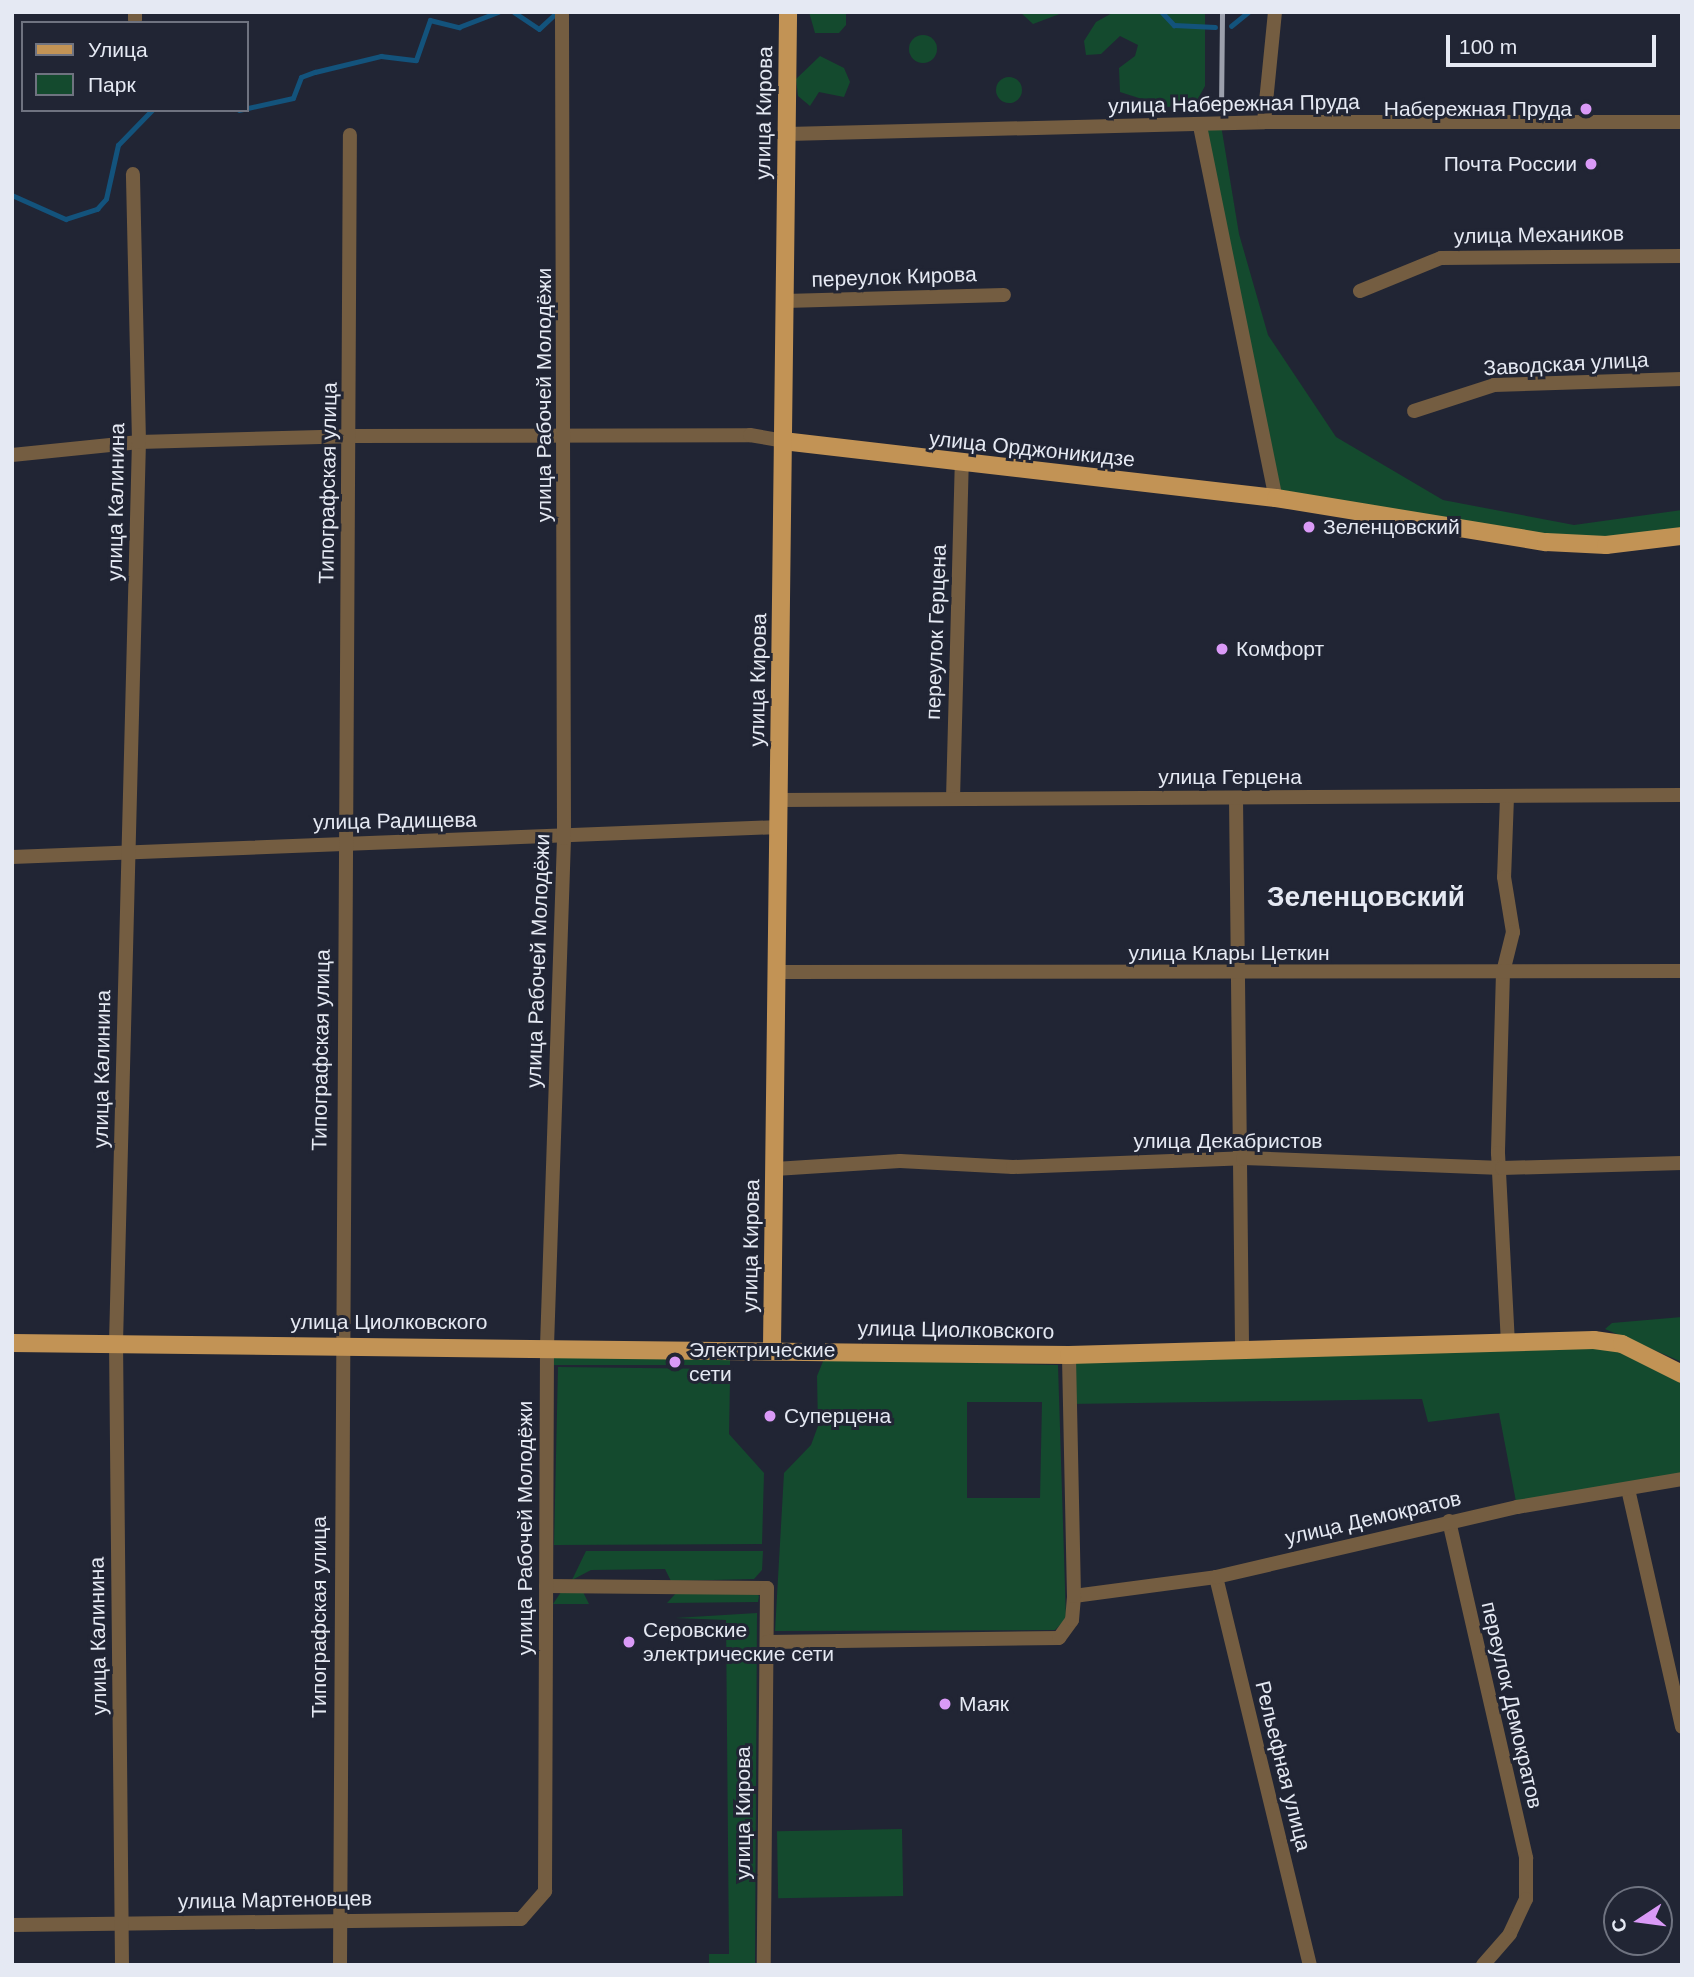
<!DOCTYPE html>
<html>
<head>
<meta charset="utf-8">
<style>
  body { margin:0 }
  #map { position:relative; width:1694px; height:1977px; overflow:hidden; background:#212534; font-family:Helvetica,sans-serif }
  div>[style] { position:absolute }
  .green>* { inset:0; background:#144a2e; transform-origin:0 0 }
  .round { border-radius:50% }
  .stream>* { height:4.5px; margin:-2.25px; padding:0 2.25px; transform-origin:2.25px; border-radius:2.25px; background:#13537c }
  .minor>* { height:14px; margin:-7px; padding:0 7px; transform-origin:7px; border-radius:7px; background:#745d41 }
  .major>* { height:18px; margin:-9px; padding:0 9px; transform-origin:9px; border-radius:9px; background:#c29355 }
  .rail>* { height:4.5px; margin:-2.25px; padding:0 2.25px; transform-origin:2.25px; border-radius:2.25px; background:#9ca0ac }
  .dots>* { width:19px; height:19px; translate:-50% -50%; box-sizing:border-box; border:4px solid #212534; border-radius:50% }
  span { translate:-50% -50%; white-space:nowrap; text-align:center; line-height:1.15; -webkit-text-stroke:6px #212534; paint-order:stroke }
  .street-label { font-size:21px; color:#e5e9f3 }
  .poi-label { font-size:21px; color:#e5e9f3 }
  .right { translate:-100% -50%; text-align:right }
  .left { translate:0 -50%; text-align:left }
  .district-label { font-size:28px; color:#e5e9f3; font-weight:700 }
  .frame { position:absolute; inset:0; border:14px solid #e5e9f3; pointer-events:none }
  .legend { position:absolute; left:21px; top:21px; width:228px; height:91px; box-sizing:border-box; background:#212534; border:2px solid #6f7380; margin:0; padding:9px 12px; list-style:none; font-size:21px; color:#e5e9f3 }
  .legend li { display:flex; align-items:center; gap:14px; height:35px }
  .legend b { width:35px; border:2px solid #6f7380 }
  .north { position:absolute; left:1603px; top:1886px; width:70px; height:70px; box-sizing:border-box; background:#212534; border:2px solid #6f7380; border-radius:50%; rotate:257deg; font-size:19px; font-weight:700; line-height:28px; text-align:center; color:#e5e9f3 }
  .north::after { content:''; display:block; margin:auto; width:24px; height:32px; background:#da9af7; clip-path:polygon(50% 0,100% 100%,50% 72%,0 100%) }
  .scale { position:absolute; left:1446px; top:35px; width:210px; height:32px; box-sizing:border-box; border:4px solid #e5e9f3; border-top:0; padding-left:9px; font-size:21px; line-height:24px; white-space:nowrap; color:#e5e9f3; -webkit-text-stroke:5px #212534; paint-order:stroke }
</style>
</head>
<body>
<div id="map">
  <div class="green">
    <i style="clip-path:polygon(809px 12px,846px 12px,846px 25px,839px 33px,815px 33px)"></i>
    <i style="clip-path:polygon(1020px 12px,1065px 12px,1033px 24px)"></i>
    <i style="clip-path:polygon(1114px 12px,1205px 12px,1205px 86px,1195px 104px,1167px 107px,1120px 92px,1119px 68px,1135px 56px,1138px 45px,1120px 36px,1101px 54px,1086px 55px,1084px 41px,1096px 22px)"></i>
    <i class="round" style="left:909px;top:35px;width:28px;height:28px"></i>
    <i style="clip-path:polygon(820px 56px,844px 68px,850px 82px,844px 97px,819px 92px,810px 106px,798px 96px,796px 79px)"></i>
    <i class="round" style="left:996px;top:77px;width:26px;height:26px"></i>
    <i style="clip-path:polygon(1221px 125px,1239px 234px,1268px 335px,1336px 437px,1443px 500px,1574px 525px,1682px 510px,1682px 536px,1606px 545px,1276px 498px,1200px 126px)"></i>
    <i style="clip-path:polygon(1682px 1317px,1682px 1362px,1605px 1329px,1612px 1323px)"></i>
    <i style="clip-path:polygon(1594px 1340px,1682px 1374px,1682px 1479px,1517px 1507px,1499px 1413px,1428px 1422px,1422px 1399px,1068px 1404px,1069px 1355px)"></i>
    <i style="left:547px;top:1346px;width:183px;height:19px"></i>
    <i style="clip-path:polygon(evenodd,824px 1359px,1058px 1365px,1066px 1619px,1055px 1630px,775px 1631px,784px 1473px,811px 1445px,818px 1426px,817px 1376px,824px 1359px,967px 1402px,1042px 1402px,1040px 1498px,967px 1498px,967px 1402px)"></i>
    <i style="clip-path:polygon(558px 1367px,721px 1369px,730px 1379px,729px 1434px,764px 1473px,762px 1544px,554px 1545px)"></i>
    <i style="clip-path:polygon(586px 1551px,763px 1551px,762px 1570px,754px 1579px,671px 1581px,665px 1569px,591px 1570px,572px 1580px)"></i>
    <i style="clip-path:polygon(561px 1592px,583px 1592px,589px 1604px,553px 1604px)"></i>
    <i style="clip-path:polygon(677px 1592px,755px 1592px,759px 1596px,758px 1602px,667px 1603px)"></i>
    <i style="clip-path:polygon(757px 1613px,755px 1965px,709px 1965px,709px 1954px,729px 1954px,726px 1620px,675px 1618px)"></i>
    <i style="left:902px;top:1829px;width:67px;height:125px;rotate:89deg"></i>
  </div>
  <div class="stream">
    <i style="left:514px;top:12px;width:30px;rotate:34deg"></i>
    <i style="left:539px;top:29px;width:25px;rotate:-43deg"></i>
    <i style="left:1162px;top:12px;width:18px;rotate:47deg"></i>
    <i style="left:1174px;top:25px;width:41px;rotate:2.8deg"></i>
    <i style="left:1231px;top:26px;width:22px;rotate:-39deg"></i>
    <i style="left:204px;top:110px;width:1px"></i>
    <i style="left:239px;top:110px;width:55px;rotate:-12.5deg"></i>
    <i style="left:293px;top:98px;width:22px;rotate:-69deg"></i>
    <i style="left:301px;top:77px;width:15px;rotate:-20deg"></i>
    <i style="left:315px;top:72px;width:68px;rotate:-13.6deg"></i>
    <i style="left:381px;top:56px;width:35px;rotate:7deg"></i>
    <i style="left:416px;top:60px;width:42px;rotate:-70.7deg"></i>
    <i style="left:430px;top:20px;width:30px;rotate:14deg"></i>
    <i style="left:459px;top:27px;width:42px;rotate:-21deg"></i>
    <i style="left:12px;top:195px;width:59px;rotate:24deg"></i>
    <i style="left:66px;top:219px;width:33px;rotate:-18deg"></i>
    <i style="left:97px;top:209px;width:13px;rotate:-48deg"></i>
    <i style="left:106px;top:199px;width:55px;rotate:-77.5deg"></i>
    <i style="left:118px;top:145px;width:49px;rotate:-45.8deg"></i>
  </div>
  <div class="minor">
    <i style="left:135px;top:20px;width:8px;rotate:-90deg"></i>
    <i style="left:1264px;top:122px;width:111px;rotate:-84.3deg"></i>
    <i style="left:1200px;top:126px;width:380px;rotate:78.5deg"></i>
    <i style="left:787px;top:134px;width:477px;rotate:-1.4deg"></i>
    <i style="left:1264px;top:122px;width:418px"></i>
    <i style="left:1360px;top:291px;width:87px;rotate:-22.2deg"></i>
    <i style="left:1441px;top:258px;width:241px;rotate:-0.5deg"></i>
    <i style="left:785px;top:301px;width:219px;rotate:-1.6deg"></i>
    <i style="left:1414px;top:411px;width:84px;rotate:-18deg"></i>
    <i style="left:1494px;top:385px;width:188px;rotate:-1.8deg"></i>
    <i style="left:12px;top:455px;width:128px;rotate:-5.8deg"></i>
    <i style="left:139px;top:442px;width:210px;rotate:-1.6deg"></i>
    <i style="left:349px;top:436px;width:401px;rotate:-0.1deg"></i>
    <i style="left:750px;top:435px;width:34px;rotate:10deg"></i>
    <i style="left:1507px;top:797px;width:80px;rotate:92.1deg"></i>
    <i style="left:1504px;top:877px;width:56px;rotate:80.7deg"></i>
    <i style="left:1513px;top:932px;width:41px;rotate:104deg"></i>
    <i style="left:1503px;top:972px;width:181px;rotate:91.6deg"></i>
    <i style="left:1498px;top:1153px;width:188px;rotate:87deg"></i>
    <i style="left:1236px;top:798px;width:550px;rotate:89.37deg"></i>
    <i style="left:953px;top:799px;width:333px;rotate:-88.5deg"></i>
    <i style="left:779px;top:800px;width:903px;rotate:-0.32deg"></i>
    <i style="left:12px;top:857px;width:768px;rotate:-2.24deg"></i>
    <i style="left:777px;top:972px;width:905px;rotate:-0.06deg"></i>
    <i style="left:775px;top:1169px;width:125px;rotate:-3.7deg"></i>
    <i style="left:900px;top:1161px;width:113px;rotate:3deg"></i>
    <i style="left:1013px;top:1167px;width:230px;rotate:-2.2deg"></i>
    <i style="left:1243px;top:1158px;width:259px;rotate:2.2deg"></i>
    <i style="left:1502px;top:1168px;width:180px;rotate:-1.6deg"></i>
    <i style="left:1628px;top:1489px;width:244px;rotate:77.2deg"></i>
    <i style="left:1449px;top:1521px;width:346px;rotate:77.1deg"></i>
    <i style="left:1526px;top:1858px;width:41px;rotate:90deg"></i>
    <i style="left:1526px;top:1899px;width:38px;rotate:115deg"></i>
    <i style="left:1510px;top:1934px;width:41px;rotate:131.1deg"></i>
    <i style="left:1216px;top:1577px;width:399px;rotate:76.4deg"></i>
    <i style="left:546px;top:1586px;width:221px;rotate:0.5deg"></i>
    <i style="left:767px;top:1588px;width:377px;rotate:90.5deg"></i>
    <i style="left:1074px;top:1596px;width:143px;rotate:-7.6deg"></i>
    <i style="left:1216px;top:1577px;width:309px;rotate:-13.1deg"></i>
    <i style="left:1517px;top:1507px;width:167px;rotate:-9.6deg"></i>
    <i style="left:767px;top:1642px;width:292px;rotate:-0.8deg"></i>
    <i style="left:1059px;top:1638px;width:22px;rotate:-54deg"></i>
    <i style="left:1072px;top:1620px;width:24px;rotate:-85deg"></i>
    <i style="left:1074px;top:1596px;width:241px;rotate:-91.2deg"></i>
    <i style="left:12px;top:1925px;width:509px;rotate:-0.68deg"></i>
    <i style="left:521px;top:1919px;width:37px;rotate:-49deg"></i>
    <i style="left:545px;top:1891px;width:545px;rotate:-89.79deg"></i>
    <i style="left:547px;top:1346px;width:508px;rotate:-88.08deg"></i>
    <i style="left:564px;top:838px;width:826px;rotate:-90.14deg"></i>
    <i style="left:122px;top:1965px;width:622px;rotate:-90.55deg"></i>
    <i style="left:116px;top:1343px;width:901px;rotate:-88.54deg"></i>
    <i style="left:139px;top:442px;width:268px;rotate:-91.3deg"></i>
    <i style="left:340px;top:1965px;width:1830px;rotate:-89.69deg"></i>
  </div>
  <div class="major">
    <i style="left:783px;top:441px;width:496px;rotate:6.6deg"></i>
    <i style="left:1276px;top:498px;width:274px;rotate:9.3deg"></i>
    <i style="left:1546px;top:542px;width:60px;rotate:2.9deg"></i>
    <i style="left:1606px;top:545px;width:77px;rotate:-6.8deg"></i>
    <i style="left:12px;top:1343px;width:1057px;rotate:0.65deg"></i>
    <i style="left:1069px;top:1355px;width:525px;rotate:-1.64deg"></i>
    <i style="left:1594px;top:1340px;width:28px;rotate:8deg"></i>
    <i style="left:1622px;top:1344px;width:67px;rotate:26.6deg"></i>
    <i style="left:772px;top:1347px;width:1335px;rotate:-89.31deg"></i>
  </div>
  <div class="rail">
    <i style="left:1221px;top:111px;width:99px;rotate:-89.4deg"></i>
  </div>
  <div class="dots">
    <i style="left:1586px;top:109px;background:#da9af7"></i>
    <i style="left:1591px;top:164px;background:#da9af7"></i>
    <i style="left:1309px;top:527px;background:#da9af7"></i>
    <i style="left:1222px;top:649px;background:#da9af7"></i>
    <i style="left:675px;top:1362px;background:#da9af7"></i>
    <i style="left:770px;top:1416px;background:#da9af7"></i>
    <i style="left:629px;top:1642px;background:#da9af7"></i>
    <i style="left:945px;top:1704px;background:#da9af7"></i>
  </div>
  <div class="street-label">
    <span style="left:1234px;top:104px;rotate:-1deg">улица Набережная Пруда</span>
    <span style="left:764px;top:113px;rotate:-89deg">улица Кирова</span>
    <span style="left:1539px;top:235px;rotate:-1deg">улица Механиков</span>
    <span style="left:894px;top:277px;rotate:-2deg">переулок Кирова</span>
    <span style="left:1566px;top:364px;rotate:-3deg">Заводская улица</span>
    <span style="left:544px;top:395px;rotate:-90deg">улица Рабочей Молодёжи</span>
    <span style="left:1032px;top:449px;rotate:6deg">улица Орджоникидзе</span>
    <span style="left:328px;top:483px;rotate:-89deg">Типографская улица</span>
    <span style="left:116px;top:502px;rotate:-89deg">улица Калинина</span>
    <span style="left:936px;top:632px;rotate:-88deg">переулок Герцена</span>
    <span style="left:758px;top:680px;rotate:-89deg">улица Кирова</span>
    <span style="left:1230px;top:777px">улица Герцена</span>
    <span style="left:395px;top:821px;rotate:-1deg">улица Радищева</span>
    <span style="left:1229px;top:953px">улица Клары Цеткин</span>
    <span style="left:538px;top:961px;rotate:-88deg">улица Рабочей Молодёжи</span>
    <span style="left:321px;top:1050px;rotate:-89deg">Типографская улица</span>
    <span style="left:102px;top:1069px;rotate:-89deg">улица Калинина</span>
    <span style="left:1228px;top:1141px">улица Декабристов</span>
    <span style="left:751px;top:1246px;rotate:-89deg">улица Кирова</span>
    <span style="left:389px;top:1322px">улица Циолковского</span>
    <span style="left:956px;top:1330px;rotate:1deg">улица Циолковского</span>
    <span style="left:1373px;top:1518px;rotate:-13deg">улица Демократов</span>
    <span style="left:525px;top:1528px;rotate:-90deg">улица Рабочей Молодёжи</span>
    <span style="left:319px;top:1617px;rotate:-90deg">Типографская улица</span>
    <span style="left:98px;top:1636px;rotate:-91deg">улица Калинина</span>
    <span style="left:1512px;top:1705px;rotate:77deg">переулок Демократов</span>
    <span style="left:1283px;top:1766px;rotate:76deg">Рельефная улица</span>
    <span style="left:743px;top:1813px;rotate:-90deg">улица Кирова</span>
    <span style="left:275px;top:1900px;rotate:-1deg">улица Мартеновцев</span>
  </div>
  <div class="poi-label">
    <span class="right" style="left:1572px;top:109px">Набережная Пруда</span>
    <span class="right" style="left:1577px;top:164px">Почта России</span>
    <span class="left" style="left:1323px;top:527px">Зеленцовский</span>
    <span class="left" style="left:1236px;top:649px">Комфорт</span>
    <span class="left" style="left:689px;top:1362px">Электрические<br>сети</span>
    <span class="left" style="left:784px;top:1416px">Суперцена</span>
    <span class="left" style="left:643px;top:1642px">Серовские<br>электрические сети</span>
    <span class="left" style="left:959px;top:1704px">Маяк</span>
  </div>
  <div class="district-label">
    <span style="left:1366px;top:897px">Зеленцовский</span>
  </div>
  <div class="frame"></div>
  <ul class="legend">
  <li><b style="height:9px;background:#c29355"></b>Улица</li>
  <li><b style="height:19px;background:#144a2e"></b>Парк</li>
  </ul>
  <div class="north">С</div>
  <div class="scale">100 m</div>
</div>
</body>
</html>
